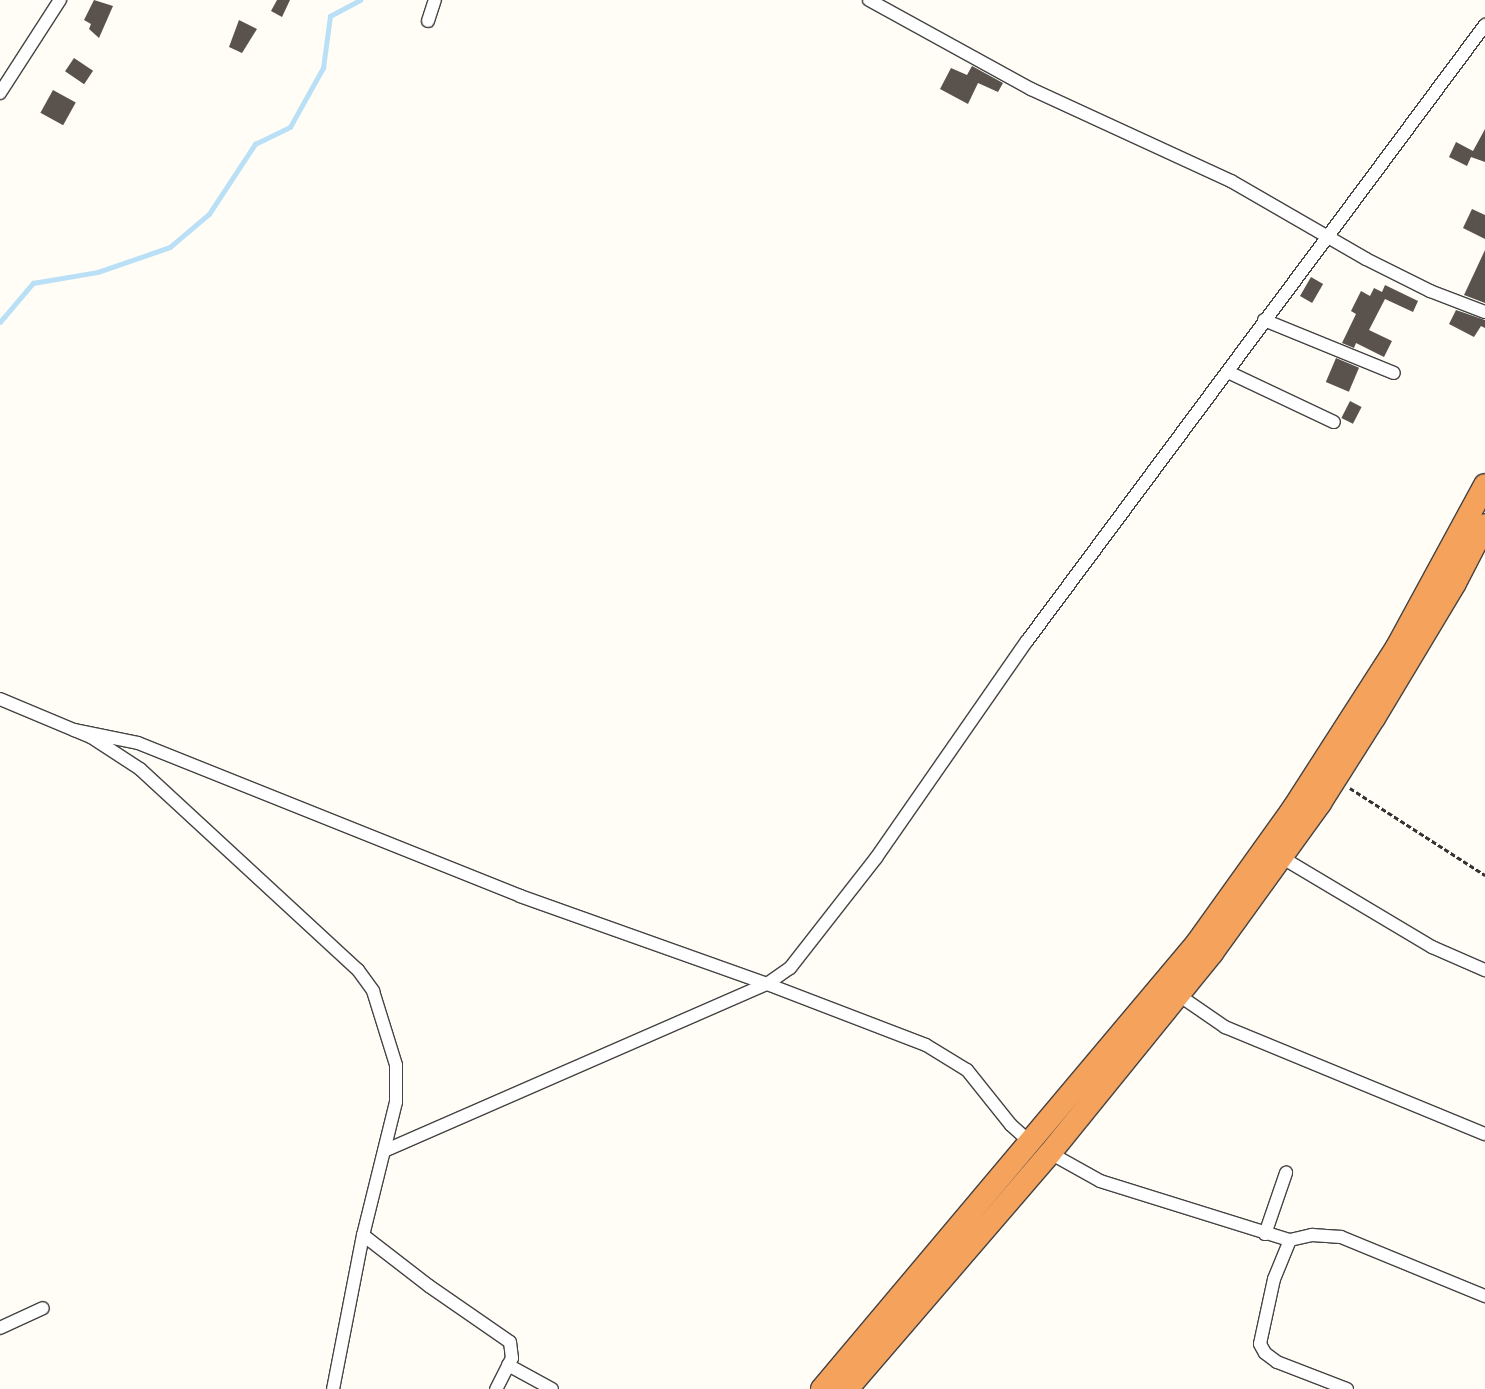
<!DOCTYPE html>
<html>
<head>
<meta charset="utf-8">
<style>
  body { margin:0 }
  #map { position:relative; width:1485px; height:1389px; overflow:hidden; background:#fffdf5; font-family:"PT Serif",serif }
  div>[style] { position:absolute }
  .stream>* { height:4.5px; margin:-2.25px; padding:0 2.25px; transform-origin:2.25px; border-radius:2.25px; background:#b9e0f7 }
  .building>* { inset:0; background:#5a524d; transform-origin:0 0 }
  .path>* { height:2.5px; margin-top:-1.25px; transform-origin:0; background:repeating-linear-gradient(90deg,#333 0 5px,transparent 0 7.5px) }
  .roads { filter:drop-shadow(1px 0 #444) drop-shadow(-1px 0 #444) drop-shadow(0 1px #444) drop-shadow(0 -1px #444) }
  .street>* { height:12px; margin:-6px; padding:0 6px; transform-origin:6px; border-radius:6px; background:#fff }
  .highway>* { height:22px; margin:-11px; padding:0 11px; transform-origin:11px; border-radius:11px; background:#f5a25d }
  span { translate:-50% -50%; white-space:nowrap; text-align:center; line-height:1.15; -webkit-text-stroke:5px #fff; paint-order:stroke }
</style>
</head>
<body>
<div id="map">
  <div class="stream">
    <i style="left:0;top:322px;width:51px;rotate:-49.8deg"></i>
    <i style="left:33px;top:283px;width:66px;rotate:-9.6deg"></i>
    <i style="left:98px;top:272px;width:76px;rotate:-19.1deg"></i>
    <i style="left:170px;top:247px;width:51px;rotate:-40.2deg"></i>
    <i style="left:209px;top:214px;width:84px;rotate:-56.7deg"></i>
    <i style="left:255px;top:144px;width:39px;rotate:-26deg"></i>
    <i style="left:290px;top:127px;width:68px;rotate:-60.8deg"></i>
    <i style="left:323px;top:68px;width:52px;rotate:-82.3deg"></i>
    <i style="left:330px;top:16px;width:34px;rotate:-28deg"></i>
  </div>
  <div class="building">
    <i style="clip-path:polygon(94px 0,113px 6px,99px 38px,89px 29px,91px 24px,84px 20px)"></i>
    <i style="clip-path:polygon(277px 0,290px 0,282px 17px,271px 11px)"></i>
    <i style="clip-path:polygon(239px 20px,257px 29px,242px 53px,229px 47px)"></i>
    <i style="left:74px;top:58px;width:23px;height:16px;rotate:34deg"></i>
    <i style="clip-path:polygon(972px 66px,1003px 83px,998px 92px,978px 83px,968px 104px,940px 89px,951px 68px,967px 75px)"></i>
    <i style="left:53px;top:90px;width:26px;height:26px;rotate:29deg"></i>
    <i style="clip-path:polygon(1485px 129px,1485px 162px,1471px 157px,1467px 166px,1449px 157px,1456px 142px,1473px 151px)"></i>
    <i style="clip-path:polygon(1472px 209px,1485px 215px,1485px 239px,1463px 228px)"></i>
    <i style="clip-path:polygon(1485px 250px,1485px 303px,1464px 295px)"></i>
    <i style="left:1311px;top:277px;width:14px;height:22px;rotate:30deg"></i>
    <i style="clip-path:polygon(1385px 285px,1418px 301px,1413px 312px,1385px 299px,1369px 330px,1392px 341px,1384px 357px,1356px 343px,1354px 348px,1342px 343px,1356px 314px,1351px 311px,1361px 291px,1370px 296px,1374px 288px,1382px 292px)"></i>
    <i style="clip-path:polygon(1456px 310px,1485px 320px,1485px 328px,1481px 326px,1474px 337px,1449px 324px)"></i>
    <i style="left:1336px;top:358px;width:25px;height:26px;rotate:23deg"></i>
    <i style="left:1350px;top:401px;width:13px;height:19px;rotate:27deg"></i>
  </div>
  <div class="path">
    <i style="left:1350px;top:788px;width:161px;rotate:32.8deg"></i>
  </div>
  <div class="roads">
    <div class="street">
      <i style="left:869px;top:0;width:185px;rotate:28.8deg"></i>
      <i style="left:1031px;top:89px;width:220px;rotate:24.7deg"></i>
      <i style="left:1231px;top:181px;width:156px;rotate:30deg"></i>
      <i style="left:1366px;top:259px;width:72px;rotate:26.6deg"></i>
      <i style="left:1430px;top:291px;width:59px;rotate:20.9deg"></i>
      <i style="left:428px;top:21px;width:22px;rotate:-72deg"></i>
      <i style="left:0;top:93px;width:111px;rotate:-57.2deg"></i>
      <i style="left:1264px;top:320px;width:140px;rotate:22.2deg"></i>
      <i style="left:1228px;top:372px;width:117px;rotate:25.3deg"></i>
      <i style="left:0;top:699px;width:99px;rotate:22.7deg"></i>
      <i style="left:91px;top:737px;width:59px;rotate:33.1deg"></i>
      <i style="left:140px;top:769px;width:297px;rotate:42.7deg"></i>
      <i style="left:358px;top:970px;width:26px;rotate:54deg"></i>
      <i style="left:373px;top:991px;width:77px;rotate:72.7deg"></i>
      <i style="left:396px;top:1065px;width:37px;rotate:90deg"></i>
      <i style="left:396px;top:1102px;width:137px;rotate:103.9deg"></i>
      <i style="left:363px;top:1235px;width:157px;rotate:101deg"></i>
      <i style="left:74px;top:730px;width:65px;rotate:11.5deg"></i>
      <i style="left:138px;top:743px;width:412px;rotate:21.8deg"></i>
      <i style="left:520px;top:896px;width:262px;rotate:19.6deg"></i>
      <i style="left:767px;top:984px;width:170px;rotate:21deg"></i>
      <i style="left:926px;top:1045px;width:48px;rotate:31.4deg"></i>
      <i style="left:967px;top:1070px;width:70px;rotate:51.3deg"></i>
      <i style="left:1011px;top:1125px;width:25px;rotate:42deg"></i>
      <i style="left:1281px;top:857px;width:176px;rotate:30.8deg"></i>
      <i style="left:1432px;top:947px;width:58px;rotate:23.5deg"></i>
      <i style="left:1180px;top:996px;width:55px;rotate:34.6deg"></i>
      <i style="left:1225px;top:1027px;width:281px;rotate:22.4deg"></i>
      <i style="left:384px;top:1151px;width:418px;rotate:-23.6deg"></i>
      <i style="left:767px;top:984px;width:28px;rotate:-35deg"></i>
      <i style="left:790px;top:968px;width:140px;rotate:-52deg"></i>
      <i style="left:876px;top:858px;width:264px;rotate:-55.2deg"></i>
      <i style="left:1027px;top:641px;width:768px;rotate:-53.37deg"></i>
      <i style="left:1050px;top:1153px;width:57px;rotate:29.2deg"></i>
      <i style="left:1100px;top:1181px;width:199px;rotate:17.3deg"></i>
      <i style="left:1290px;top:1240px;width:42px;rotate:112.3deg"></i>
      <i style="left:1274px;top:1279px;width:66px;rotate:102.2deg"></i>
      <i style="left:1260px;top:1344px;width:10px;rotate:61deg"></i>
      <i style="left:1265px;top:1353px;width:15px;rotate:37deg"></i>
      <i style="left:1277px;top:1362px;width:75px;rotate:21.1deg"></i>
      <i style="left:1265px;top:1234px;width:65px;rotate:-71deg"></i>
      <i style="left:363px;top:1235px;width:83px;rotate:37.7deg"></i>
      <i style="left:429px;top:1286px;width:98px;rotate:34.7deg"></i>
      <i style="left:510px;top:1342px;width:16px;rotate:83deg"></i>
      <i style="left:512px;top:1358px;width:35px;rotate:117deg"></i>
      <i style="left:1290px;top:1240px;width:23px;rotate:-13deg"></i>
      <i style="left:1312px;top:1235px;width:29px;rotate:4deg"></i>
      <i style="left:1341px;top:1237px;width:156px;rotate:22.3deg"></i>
      <i style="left:0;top:1328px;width:47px;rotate:-24.9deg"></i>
      <i style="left:508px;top:1365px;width:50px;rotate:28.6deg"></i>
    </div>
    <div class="highway">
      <i style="left:822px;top:1389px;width:583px;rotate:-49.94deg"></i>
      <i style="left:1197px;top:943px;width:165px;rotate:-54.4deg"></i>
      <i style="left:1293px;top:809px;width:193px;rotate:-57.3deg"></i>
      <i style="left:1397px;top:647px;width:184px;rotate:-61.5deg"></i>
      <i style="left:847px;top:1389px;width:311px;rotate:-49.3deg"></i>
      <i style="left:1050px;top:1153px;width:257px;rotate:-51deg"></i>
      <i style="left:1212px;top:953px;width:185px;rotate:-54.2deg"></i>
      <i style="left:1320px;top:803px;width:101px;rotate:-57.6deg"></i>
      <i style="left:1374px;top:718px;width:157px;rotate:-59deg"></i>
      <i style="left:1455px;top:583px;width:65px;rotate:-62.7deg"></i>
    </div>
  </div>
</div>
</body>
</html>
